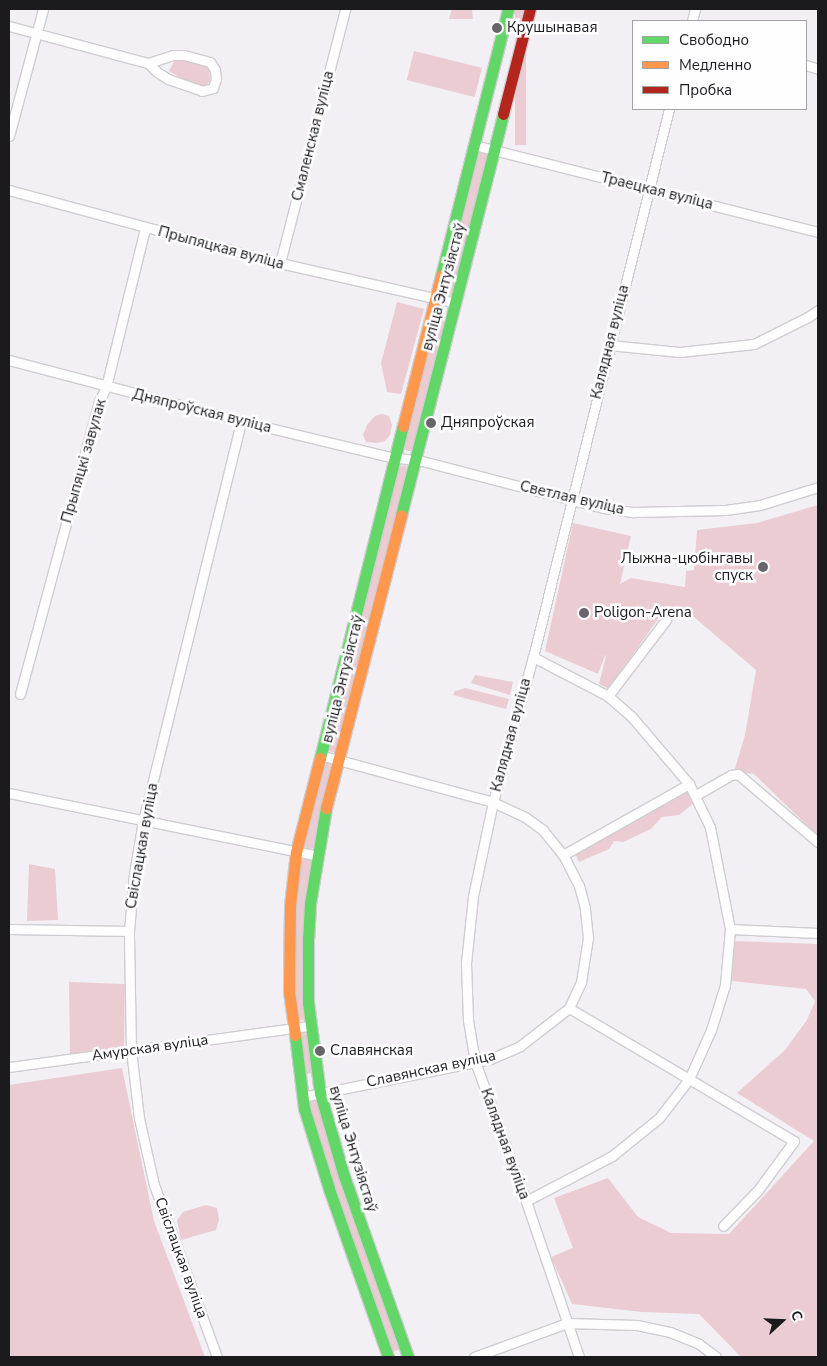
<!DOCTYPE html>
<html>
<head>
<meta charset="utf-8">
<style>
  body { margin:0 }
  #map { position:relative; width:827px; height:1366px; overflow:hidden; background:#f3f0f5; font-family:"Nunito Sans",sans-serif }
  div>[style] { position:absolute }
  .green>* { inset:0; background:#eaccd2; transform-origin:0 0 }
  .roads { filter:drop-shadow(1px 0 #cfcdd1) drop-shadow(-1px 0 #cfcdd1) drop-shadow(0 1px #cfcdd1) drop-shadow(0 -1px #cfcdd1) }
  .street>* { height:9px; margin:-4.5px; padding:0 4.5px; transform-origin:4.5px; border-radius:4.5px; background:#fdfdfe }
  .fast>* { height:11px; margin:-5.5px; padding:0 5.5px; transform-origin:5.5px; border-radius:5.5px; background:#63d668 }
  .slow>* { height:11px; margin:-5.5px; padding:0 5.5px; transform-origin:5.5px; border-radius:5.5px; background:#ff974d }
  .jam>* { height:11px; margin:-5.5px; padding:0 5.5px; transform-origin:5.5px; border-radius:5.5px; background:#b3261e }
  .dots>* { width:14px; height:14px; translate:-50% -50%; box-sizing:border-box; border:2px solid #fefdff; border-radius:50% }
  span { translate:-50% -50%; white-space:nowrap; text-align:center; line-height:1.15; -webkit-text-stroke:5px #fefdff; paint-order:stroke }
  .poi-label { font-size:15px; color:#1b1a1d }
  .left { translate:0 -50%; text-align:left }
  .right { translate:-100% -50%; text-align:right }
  .street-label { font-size:15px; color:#1b1a1d }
  .frame { position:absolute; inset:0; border:10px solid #1b1a1d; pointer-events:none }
  .legend { position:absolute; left:632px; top:20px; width:175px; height:90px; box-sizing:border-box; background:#fefdff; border:1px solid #a3a2a5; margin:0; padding:6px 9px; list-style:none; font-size:15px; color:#1b1a1d }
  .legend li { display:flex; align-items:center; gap:10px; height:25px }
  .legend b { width:25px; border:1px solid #a3a2a5 }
  .north { position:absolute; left:757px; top:1296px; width:50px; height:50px; -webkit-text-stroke:4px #fefdff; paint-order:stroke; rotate:70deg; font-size:14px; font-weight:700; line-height:20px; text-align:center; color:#1b1a1d }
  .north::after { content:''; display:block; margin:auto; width:18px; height:22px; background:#1b1a1d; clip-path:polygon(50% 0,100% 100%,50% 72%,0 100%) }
</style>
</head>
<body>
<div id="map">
  <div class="green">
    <i style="clip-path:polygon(452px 9px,472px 9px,473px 19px,449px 19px)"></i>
    <i style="left:515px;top:9px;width:11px;height:136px"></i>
    <i style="left:414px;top:51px;width:70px;height:30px;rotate:14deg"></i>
    <i style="clip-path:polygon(175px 60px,198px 61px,209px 67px,210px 81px,205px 86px,189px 83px,169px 71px)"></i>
    <i style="left:478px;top:151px;width:11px;height:148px;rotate:15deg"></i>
    <i style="clip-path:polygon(397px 302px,424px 309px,401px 394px,387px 392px,381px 363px)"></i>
    <i style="clip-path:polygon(437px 316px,447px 318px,412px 451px,407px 451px,403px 447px)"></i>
    <i style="clip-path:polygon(382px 414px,389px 416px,392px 425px,390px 435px,385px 441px,377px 443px,366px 442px,363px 435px,367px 425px,375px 416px)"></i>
    <i style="clip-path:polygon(405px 465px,409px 470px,334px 752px,331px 752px,326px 746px,399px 467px)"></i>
    <i style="clip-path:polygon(818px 505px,818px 836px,754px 774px,734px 772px,745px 735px,756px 670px,688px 612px,662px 613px,609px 689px,599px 684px,606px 656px,588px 652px,605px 656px,598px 674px,545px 651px,573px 523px,631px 536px,620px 584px,631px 578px,685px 587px,686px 571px,694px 570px,697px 530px,757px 523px)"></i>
    <i style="clip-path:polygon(475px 675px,513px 682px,510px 695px,471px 683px)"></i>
    <i style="clip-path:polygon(465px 688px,509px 699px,506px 709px,453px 695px,455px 691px)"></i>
    <i style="clip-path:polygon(326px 761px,331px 762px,314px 848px,310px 849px,302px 846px,323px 763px)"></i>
    <i style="clip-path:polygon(686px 792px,691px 796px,694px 803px,679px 815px,662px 817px,651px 829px,623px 842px,614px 841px,609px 849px,579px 862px,575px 854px,578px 850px,621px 827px,628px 826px)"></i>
    <i style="clip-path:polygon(301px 857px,312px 859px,303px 966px,304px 1020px,295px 1020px,292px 967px)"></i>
    <i style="clip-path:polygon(29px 864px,55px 869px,58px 920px,27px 921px)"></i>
    <i style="clip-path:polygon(733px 941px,818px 944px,818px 1357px,741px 1357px,699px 1314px,642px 1312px,572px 1304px,551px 1257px,573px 1248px,554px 1198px,608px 1178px,638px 1217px,671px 1233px,729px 1234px,814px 1141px,737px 1093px,785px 1050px,807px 1020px,815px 1001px,806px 989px,732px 981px)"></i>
    <i style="clip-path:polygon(69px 982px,125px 984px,124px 1048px,70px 1054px)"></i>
    <i style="clip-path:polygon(300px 1030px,306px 1034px,312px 1073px,302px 1075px)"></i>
    <i style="clip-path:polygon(122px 1068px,154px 1221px,205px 1357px,9px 1357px,9px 1085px)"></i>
    <i style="clip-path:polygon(313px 1098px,316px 1099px,342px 1188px,400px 1349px,392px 1352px,334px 1191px,308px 1102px)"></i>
    <i style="clip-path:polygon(206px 1205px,217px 1208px,219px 1220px,216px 1230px,181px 1240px,177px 1220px,183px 1212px)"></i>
  </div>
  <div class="roads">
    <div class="street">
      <i style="left:692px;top:21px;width:12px;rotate:-76deg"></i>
      <i style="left:9px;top:26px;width:144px;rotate:14.9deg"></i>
      <i style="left:148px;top:63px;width:13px;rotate:45deg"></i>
      <i style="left:157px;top:72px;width:13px;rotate:32deg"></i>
      <i style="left:168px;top:79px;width:36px;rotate:19deg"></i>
      <i style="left:202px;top:91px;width:11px;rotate:-15deg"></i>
      <i style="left:213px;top:88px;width:9px;rotate:-72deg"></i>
      <i style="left:216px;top:79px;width:9px;rotate:-96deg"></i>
      <i style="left:215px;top:70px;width:9px;rotate:-122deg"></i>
      <i style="left:210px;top:62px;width:27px;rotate:-165deg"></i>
      <i style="left:184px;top:55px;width:11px;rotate:180deg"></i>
      <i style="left:173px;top:55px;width:26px;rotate:162deg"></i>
      <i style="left:806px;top:65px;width:13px;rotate:18deg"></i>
      <i style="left:9px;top:136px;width:131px;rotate:-75deg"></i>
      <i style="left:474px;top:145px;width:355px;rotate:14.2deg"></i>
      <i style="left:9px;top:190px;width:281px;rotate:15.1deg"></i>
      <i style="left:280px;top:263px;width:180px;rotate:12.8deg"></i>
      <i style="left:280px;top:263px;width:262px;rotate:-75.6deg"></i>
      <i style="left:609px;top:345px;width:71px;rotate:5.6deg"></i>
      <i style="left:680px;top:352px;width:74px;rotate:-6.2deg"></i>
      <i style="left:754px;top:344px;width:60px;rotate:-26.6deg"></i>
      <i style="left:808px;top:317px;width:12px;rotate:-35deg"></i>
      <i style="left:9px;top:360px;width:240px;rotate:14.7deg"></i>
      <i style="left:241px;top:421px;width:153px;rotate:13.6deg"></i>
      <i style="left:390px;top:457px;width:32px;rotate:7deg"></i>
      <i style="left:422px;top:461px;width:188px;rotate:14.5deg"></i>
      <i style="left:604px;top:508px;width:30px;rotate:8deg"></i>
      <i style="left:634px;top:512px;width:91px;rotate:-1.3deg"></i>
      <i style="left:725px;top:510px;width:35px;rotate:-8deg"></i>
      <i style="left:760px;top:505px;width:61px;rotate:-17.2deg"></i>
      <i style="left:20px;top:694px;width:303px;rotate:-74.9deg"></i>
      <i style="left:99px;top:401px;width:16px;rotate:-63deg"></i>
      <i style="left:106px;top:387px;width:164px;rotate:-76.2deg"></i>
      <i style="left:608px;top:696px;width:96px;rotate:-52.7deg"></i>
      <i style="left:9px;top:793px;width:315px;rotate:11.5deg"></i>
      <i style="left:696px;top:795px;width:40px;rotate:-29.7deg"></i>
      <i style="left:731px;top:775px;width:7px;rotate:-8deg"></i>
      <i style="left:738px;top:774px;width:105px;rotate:40.4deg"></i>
      <i style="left:563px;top:855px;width:145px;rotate:-29.4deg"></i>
      <i style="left:9px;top:929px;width:120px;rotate:1deg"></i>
      <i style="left:730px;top:929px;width:88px;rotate:2.6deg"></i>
      <i style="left:569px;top:1008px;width:261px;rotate:30.6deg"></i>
      <i style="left:794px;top:1141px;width:61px;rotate:126.3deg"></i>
      <i style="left:758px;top:1190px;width:50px;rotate:134.2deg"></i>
      <i style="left:9px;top:1067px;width:304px;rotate:-7.8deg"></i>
      <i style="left:302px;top:1097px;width:192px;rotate:-11.4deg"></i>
      <i style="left:490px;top:1059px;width:33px;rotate:-23deg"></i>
      <i style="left:520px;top:1046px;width:62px;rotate:-37.8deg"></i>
      <i style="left:569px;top:1008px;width:29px;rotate:-65deg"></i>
      <i style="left:581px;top:982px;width:45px;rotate:-81deg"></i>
      <i style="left:588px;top:938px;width:30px;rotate:-96deg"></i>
      <i style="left:585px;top:908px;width:23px;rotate:-105deg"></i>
      <i style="left:579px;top:886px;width:35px;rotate:-117deg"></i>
      <i style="left:563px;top:855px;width:32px;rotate:-129deg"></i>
      <i style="left:543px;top:830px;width:22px;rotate:-144deg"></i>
      <i style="left:525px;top:817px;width:35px;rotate:-155deg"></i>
      <i style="left:493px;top:802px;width:179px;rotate:-164.8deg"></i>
      <i style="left:526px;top:1201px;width:97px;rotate:-27.6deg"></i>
      <i style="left:612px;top:1156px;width:60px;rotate:-39deg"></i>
      <i style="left:659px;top:1118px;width:49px;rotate:-52.4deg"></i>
      <i style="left:689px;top:1079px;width:54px;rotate:-65.8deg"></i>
      <i style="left:711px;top:1030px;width:47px;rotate:-72.7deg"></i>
      <i style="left:725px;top:985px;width:56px;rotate:-84.9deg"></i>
      <i style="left:730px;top:929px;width:104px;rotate:-101.1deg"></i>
      <i style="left:710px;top:827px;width:48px;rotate:-116deg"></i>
      <i style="left:689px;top:784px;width:88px;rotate:-130.4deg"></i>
      <i style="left:632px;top:717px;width:32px;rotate:-139deg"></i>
      <i style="left:608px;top:696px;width:85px;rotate:-152.5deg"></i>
      <i style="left:217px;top:1357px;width:183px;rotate:-110.1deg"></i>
      <i style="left:154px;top:1185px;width:69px;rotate:-102.6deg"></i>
      <i style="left:139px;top:1118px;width:68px;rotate:-96.7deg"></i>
      <i style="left:131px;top:1050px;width:119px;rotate:-91deg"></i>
      <i style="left:129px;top:931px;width:57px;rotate:-85deg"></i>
      <i style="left:134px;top:874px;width:54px;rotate:-80.4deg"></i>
      <i style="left:143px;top:821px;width:412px;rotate:-76.2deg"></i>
      <i style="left:474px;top:1357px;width:99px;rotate:-20.1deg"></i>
      <i style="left:567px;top:1323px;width:70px;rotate:1.6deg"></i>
      <i style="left:637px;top:1325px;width:34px;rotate:12deg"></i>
      <i style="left:670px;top:1332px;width:31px;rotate:22deg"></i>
      <i style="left:699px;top:1344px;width:21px;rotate:37deg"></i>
      <i style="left:579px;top:1357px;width:165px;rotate:-108.8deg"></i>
      <i style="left:526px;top:1201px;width:148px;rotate:-110.1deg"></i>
      <i style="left:475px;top:1062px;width:43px;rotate:-99.5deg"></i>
      <i style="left:468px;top:1020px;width:57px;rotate:-92deg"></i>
      <i style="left:466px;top:963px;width:67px;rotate:-84deg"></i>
      <i style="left:473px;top:896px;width:96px;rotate:-78deg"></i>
      <i style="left:493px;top:802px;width:150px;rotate:-74.6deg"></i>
      <i style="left:533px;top:657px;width:565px;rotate:-76.06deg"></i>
    </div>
    <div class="fast">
      <i style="left:441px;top:276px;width:275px;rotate:-75.9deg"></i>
      <i style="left:401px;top:515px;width:414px;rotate:-75.7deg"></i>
      <i style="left:320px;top:758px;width:342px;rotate:-76deg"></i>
      <i style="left:326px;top:808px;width:97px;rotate:99.5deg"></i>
      <i style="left:310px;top:904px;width:33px;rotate:93deg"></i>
      <i style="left:308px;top:937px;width:65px;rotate:90deg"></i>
      <i style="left:308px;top:1002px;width:92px;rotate:82.5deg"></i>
      <i style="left:320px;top:1093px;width:86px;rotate:73.9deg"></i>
      <i style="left:344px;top:1176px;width:192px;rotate:70.5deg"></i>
      <i style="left:295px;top:1035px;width:74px;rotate:83deg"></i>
      <i style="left:304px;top:1108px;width:85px;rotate:72.8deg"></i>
      <i style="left:329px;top:1189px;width:178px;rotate:70.6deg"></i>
    </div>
    <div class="slow">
      <i style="left:403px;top:426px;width:155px;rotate:-75.8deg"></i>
      <i style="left:326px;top:808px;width:302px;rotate:-75.6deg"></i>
      <i style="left:295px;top:1035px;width:44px;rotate:-97.8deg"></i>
      <i style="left:289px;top:991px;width:85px;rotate:-89.3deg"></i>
      <i style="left:290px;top:906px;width:54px;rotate:-83.7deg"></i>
      <i style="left:296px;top:852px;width:97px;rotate:-75.7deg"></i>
    </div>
    <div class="jam">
      <i style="left:503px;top:114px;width:108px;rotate:-75.6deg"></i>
    </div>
  </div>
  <div class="dots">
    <i style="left:497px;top:28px;background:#676569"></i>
    <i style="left:431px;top:423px;background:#676569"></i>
    <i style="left:763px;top:567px;background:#676569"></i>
    <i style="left:584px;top:613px;background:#676569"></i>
    <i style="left:320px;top:1051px;background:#676569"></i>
  </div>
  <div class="poi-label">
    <span class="left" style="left:507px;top:28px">Крушынавая</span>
    <span class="left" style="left:441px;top:423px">Дняпроўская</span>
    <span class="right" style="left:753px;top:567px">Лыжна-цюбінгавы<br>спуск</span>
    <span class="left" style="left:594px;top:613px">Poligon-Arena</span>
    <span class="left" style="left:330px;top:1051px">Славянская</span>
  </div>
  <div class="street-label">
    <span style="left:313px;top:136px;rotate:-76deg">Смаленская вуліца</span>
    <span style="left:657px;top:191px;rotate:14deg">Траецкая вуліца</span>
    <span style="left:221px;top:248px;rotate:15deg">Прыпяцкая вуліца</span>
    <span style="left:444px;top:287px;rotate:-75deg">вуліца Энтузіястаў</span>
    <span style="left:610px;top:342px;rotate:-76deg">Калядная вуліца</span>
    <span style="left:202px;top:411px;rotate:14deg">Дняпроўская вуліца</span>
    <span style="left:84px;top:461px;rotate:-74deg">Прыпяцкі завулак</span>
    <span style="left:572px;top:498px;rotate:13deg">Светлая вуліца</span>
    <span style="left:343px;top:679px;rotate:-76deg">вуліца Энтузіястаў</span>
    <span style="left:511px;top:735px;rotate:-75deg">Калядная вуліца</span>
    <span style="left:142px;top:846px;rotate:-80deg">Свіслацкая вуліца</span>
    <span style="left:150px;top:1048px;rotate:-8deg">Амурская вуліца</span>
    <span style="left:431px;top:1069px;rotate:-12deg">Славянская вуліца</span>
    <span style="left:505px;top:1144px;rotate:70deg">Калядная вуліца</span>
    <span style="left:353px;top:1149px;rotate:73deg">вуліца Энтузіястаў</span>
    <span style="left:181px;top:1258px;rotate:70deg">Свіслацкая вуліца</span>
  </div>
  <div class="frame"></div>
  <ul class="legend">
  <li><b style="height:6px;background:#63d668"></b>Свободно</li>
  <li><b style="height:6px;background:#ff974d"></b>Медленно</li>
  <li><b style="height:6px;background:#b3261e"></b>Пробка</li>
  </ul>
  <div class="north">С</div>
</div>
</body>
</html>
